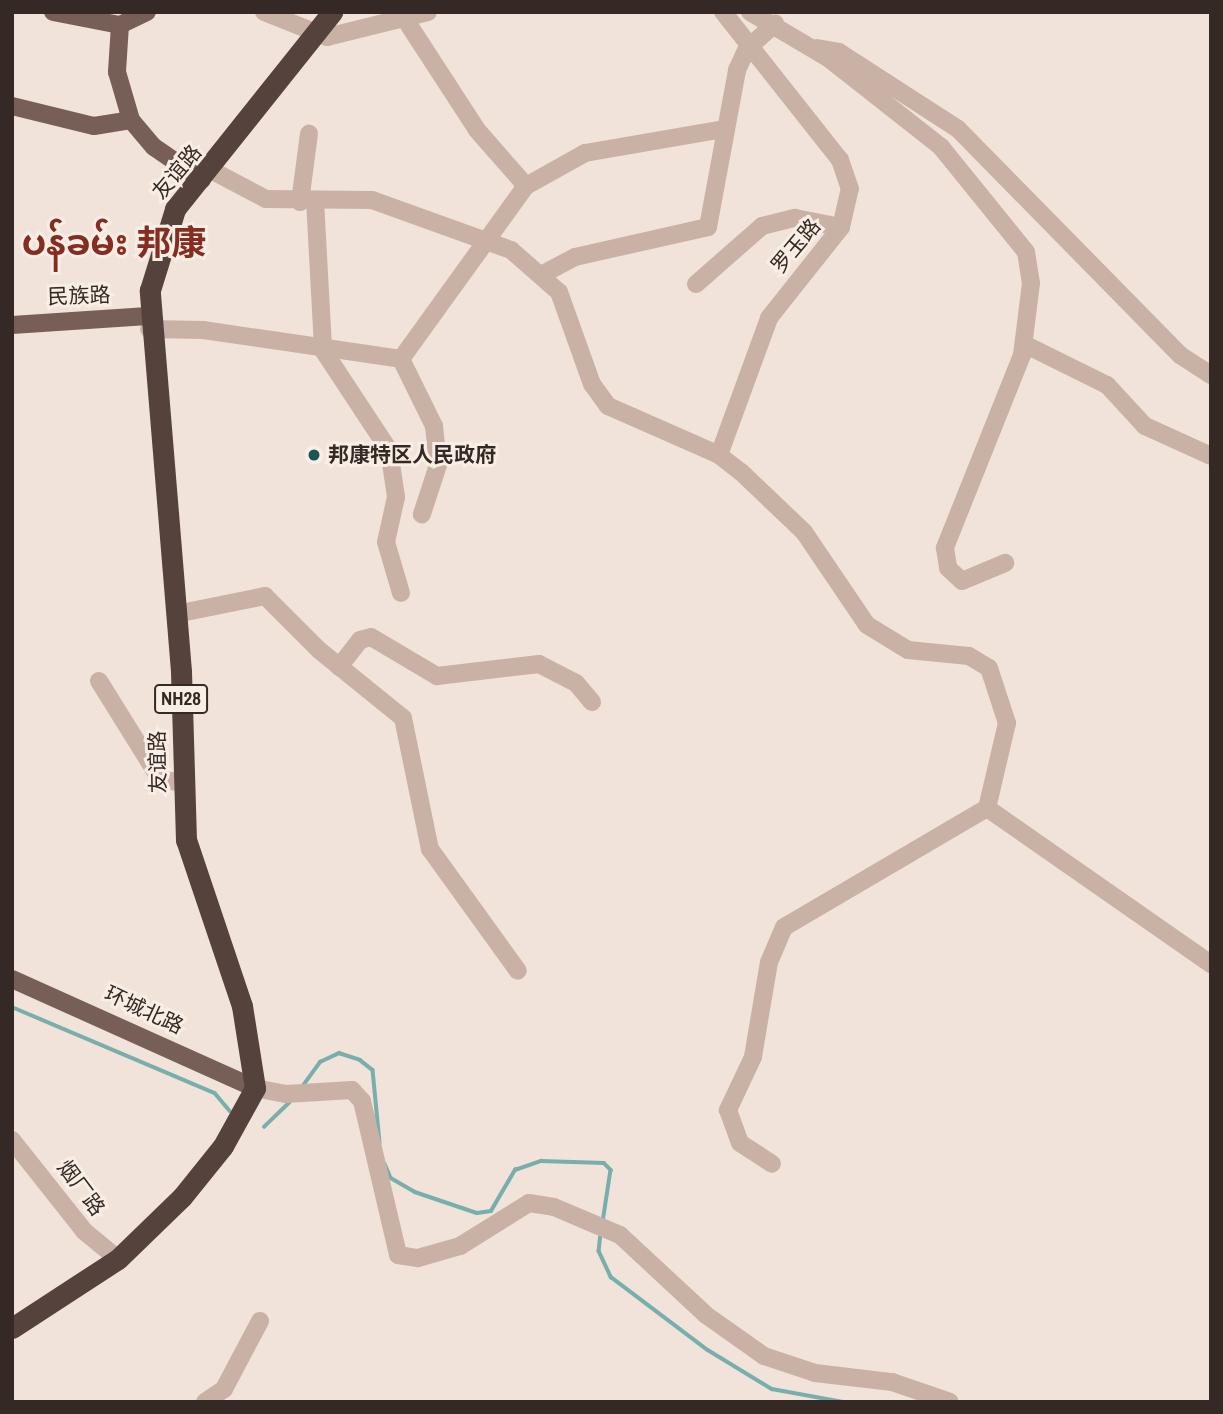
<!DOCTYPE html>
<html>
<head>
<meta charset="utf-8">
<style>
  body { margin:0 }
  #map { position:relative; width:1223px; height:1414px; overflow:hidden; background:#f1e3d9; font-family:"Archivo Narrow","Noto Sans SC","Noto Sans Myanmar",sans-serif }
  div>[style] { position:absolute }
  .stream>* { height:3.5px; margin:-1.75px; padding:0 1.75px; transform-origin:1.75px; border-radius:1.75px; background:#78aeab }
  .minor>* { height:18px; margin:-9px; padding:0 9px; transform-origin:9px; border-radius:9px; background:#c9b2a5 }
  .major>* { height:18px; margin:-9px; padding:0 9px; transform-origin:9px; border-radius:9px; background:#775f57 }
  .highway>* { height:21px; margin:-10.5px; padding:0 10.5px; transform-origin:10.5px; border-radius:10.5px; background:#56423d }
  .dots>* { width:19px; height:19px; translate:-50% -50%; box-sizing:border-box; border:4px solid #f9eee5; border-radius:50% }
  span { translate:-50% -50%; white-space:nowrap; text-align:center; line-height:1.15; -webkit-text-stroke:6px #f9eee5; paint-order:stroke }
  .shield-label span { padding:2px 5px; background:#f9eee5; border:2px solid; border-radius:5px; -webkit-text-stroke-width:0 }
  .shield-label { font-size:19px; color:#352926; font-weight:700 }
  .street-label { font-size:21px; color:#352926 }
  .poi-label { font-size:21px; color:#352926; font-weight:700 }
  .left { translate:0 -50%; text-align:left }
  .town-label { font-size:35px; color:#842d20; font-weight:700 }
  .frame { position:absolute; inset:0; border:14px solid #352926; pointer-events:none }
</style>
</head>
<body>
<div id="map">
  <div class="stream">
    <i style="left:12px;top:1007px;width:220px;rotate:23deg"></i>
    <i style="left:215px;top:1093px;width:23px;rotate:50deg"></i>
    <i style="left:302px;top:1087px;width:31px;rotate:-54deg"></i>
    <i style="left:320px;top:1062px;width:21px;rotate:-25deg"></i>
    <i style="left:339px;top:1053px;width:22px;rotate:18deg"></i>
    <i style="left:360px;top:1060px;width:16px;rotate:38deg"></i>
    <i style="left:373px;top:1070px;width:73px;rotate:84.5deg"></i>
    <i style="left:264px;top:1127px;width:35px;rotate:-44deg"></i>
    <i style="left:385px;top:1164px;width:15px;rotate:67deg"></i>
    <i style="left:391px;top:1178px;width:28px;rotate:30deg"></i>
    <i style="left:415px;top:1192px;width:65px;rotate:18.7deg"></i>
    <i style="left:477px;top:1213px;width:14px;rotate:-8deg"></i>
    <i style="left:491px;top:1211px;width:48px;rotate:-59.7deg"></i>
    <i style="left:515px;top:1170px;width:28px;rotate:-19deg"></i>
    <i style="left:541px;top:1161px;width:63px;rotate:1.8deg"></i>
    <i style="left:604px;top:1163px;width:10px;rotate:45deg"></i>
    <i style="left:611px;top:1170px;width:53px;rotate:98.7deg"></i>
    <i style="left:601px;top:1233px;width:18px;rotate:96deg"></i>
    <i style="left:599px;top:1251px;width:29px;rotate:65deg"></i>
    <i style="left:611px;top:1277px;width:121px;rotate:37deg"></i>
    <i style="left:708px;top:1350px;width:75px;rotate:31.4deg"></i>
    <i style="left:772px;top:1389px;width:72px;rotate:10.4deg"></i>
  </div>
  <div class="minor">
    <i style="left:264px;top:12px;width:68px;rotate:21.6deg"></i>
    <i style="left:327px;top:37px;width:104px;rotate:-13.9deg"></i>
    <i style="left:750px;top:12px;width:91px;rotate:30.5deg"></i>
    <i style="left:828px;top:58px;width:144px;rotate:38.2deg"></i>
    <i style="left:941px;top:147px;width:135px;rotate:51deg"></i>
    <i style="left:1026px;top:252px;width:31px;rotate:81deg"></i>
    <i style="left:1031px;top:283px;width:73px;rotate:97.1deg"></i>
    <i style="left:1022px;top:355px;width:208px;rotate:111.8deg"></i>
    <i style="left:945px;top:548px;width:20px;rotate:81deg"></i>
    <i style="left:948px;top:568px;width:19px;rotate:43deg"></i>
    <i style="left:962px;top:581px;width:47px;rotate:-22.7deg"></i>
    <i style="left:405px;top:19px;width:132px;rotate:57deg"></i>
    <i style="left:477px;top:130px;width:74px;rotate:48.8deg"></i>
    <i style="left:817px;top:48px;width:22px;rotate:10deg"></i>
    <i style="left:839px;top:52px;width:142px;rotate:32.9deg"></i>
    <i style="left:958px;top:129px;width:317px;rotate:45.5deg"></i>
    <i style="left:1180px;top:355px;width:37px;rotate:33deg"></i>
    <i style="left:211px;top:170px;width:62px;rotate:27.8deg"></i>
    <i style="left:266px;top:199px;width:106px;rotate:0.5deg"></i>
    <i style="left:372px;top:200px;width:148px;rotate:19.8deg"></i>
    <i style="left:511px;top:250px;width:64px;rotate:41.2deg"></i>
    <i style="left:559px;top:292px;width:98px;rotate:70.3deg"></i>
    <i style="left:592px;top:384px;width:27px;rotate:54deg"></i>
    <i style="left:608px;top:406px;width:121px;rotate:23.8deg"></i>
    <i style="left:719px;top:455px;width:28px;rotate:38deg"></i>
    <i style="left:741px;top:472px;width:87px;rotate:43.6deg"></i>
    <i style="left:804px;top:532px;width:112px;rotate:55.9deg"></i>
    <i style="left:867px;top:625px;width:48px;rotate:31.4deg"></i>
    <i style="left:908px;top:650px;width:61px;rotate:5.6deg"></i>
    <i style="left:969px;top:656px;width:23px;rotate:31deg"></i>
    <i style="left:989px;top:668px;width:58px;rotate:71.9deg"></i>
    <i style="left:1007px;top:723px;width:87px;rotate:103.2deg"></i>
    <i style="left:987px;top:808px;width:235px;rotate:149.6deg"></i>
    <i style="left:784px;top:927px;width:38px;rotate:113deg"></i>
    <i style="left:769px;top:962px;width:96px;rotate:99.6deg"></i>
    <i style="left:753px;top:1057px;width:59px;rotate:115.3deg"></i>
    <i style="left:728px;top:1110px;width:35px;rotate:70deg"></i>
    <i style="left:740px;top:1143px;width:38px;rotate:33deg"></i>
    <i style="left:315px;top:200px;width:150px;rotate:86.9deg"></i>
    <i style="left:323px;top:350px;width:120px;rotate:56.6deg"></i>
    <i style="left:389px;top:450px;width:48px;rotate:81.5deg"></i>
    <i style="left:396px;top:497px;width:46px;rotate:102.5deg"></i>
    <i style="left:386px;top:542px;width:53px;rotate:73.6deg"></i>
    <i style="left:300px;top:202px;width:69px;rotate:-82.5deg"></i>
    <i style="left:543px;top:274px;width:36px;rotate:-28deg"></i>
    <i style="left:575px;top:257px;width:136px;rotate:-12.7deg"></i>
    <i style="left:708px;top:227px;width:160px;rotate:-79.5deg"></i>
    <i style="left:737px;top:70px;width:23px;rotate:-65deg"></i>
    <i style="left:747px;top:49px;width:38px;rotate:-42deg"></i>
    <i style="left:696px;top:284px;width:88px;rotate:-41.3deg"></i>
    <i style="left:762px;top:226px;width:34px;rotate:-14deg"></i>
    <i style="left:795px;top:218px;width:47px;rotate:11.1deg"></i>
    <i style="left:149px;top:329px;width:54px;rotate:1.1deg"></i>
    <i style="left:203px;top:330px;width:200px;rotate:8.3deg"></i>
    <i style="left:401px;top:359px;width:213px;rotate:-54.2deg"></i>
    <i style="left:526px;top:186px;width:68px;rotate:-29.2deg"></i>
    <i style="left:585px;top:153px;width:141px;rotate:-9.8deg"></i>
    <i style="left:1024px;top:344px;width:93px;rotate:26.3deg"></i>
    <i style="left:1107px;top:385px;width:56px;rotate:47.2deg"></i>
    <i style="left:1145px;top:426px;width:72px;rotate:24.4deg"></i>
    <i style="left:401px;top:359px;width:75px;rotate:63.8deg"></i>
    <i style="left:434px;top:426px;width:39px;rotate:84deg"></i>
    <i style="left:438px;top:465px;width:52px;rotate:108.1deg"></i>
    <i style="left:719px;top:455px;width:146px;rotate:-69.9deg"></i>
    <i style="left:769px;top:318px;width:116px;rotate:-51.6deg"></i>
    <i style="left:841px;top:227px;width:39px;rotate:-77deg"></i>
    <i style="left:850px;top:189px;width:31px;rotate:-109deg"></i>
    <i style="left:840px;top:160px;width:189px;rotate:-128.3deg"></i>
    <i style="left:176px;top:614px;width:91px;rotate:-11.4deg"></i>
    <i style="left:265px;top:596px;width:76px;rotate:45deg"></i>
    <i style="left:319px;top:650px;width:108px;rotate:39deg"></i>
    <i style="left:403px;top:718px;width:134px;rotate:78.4deg"></i>
    <i style="left:430px;top:849px;width:150px;rotate:54.2deg"></i>
    <i style="left:339px;top:667px;width:34px;rotate:-52deg"></i>
    <i style="left:360px;top:640px;width:11px;rotate:-15deg"></i>
    <i style="left:371px;top:637px;width:77px;rotate:30.6deg"></i>
    <i style="left:437px;top:676px;width:103px;rotate:-6.7deg"></i>
    <i style="left:539px;top:664px;width:42px;rotate:27.2deg"></i>
    <i style="left:576px;top:683px;width:25px;rotate:50deg"></i>
    <i style="left:99px;top:681px;width:115px;rotate:58.1deg"></i>
    <i style="left:160px;top:779px;width:22px;rotate:10deg"></i>
    <i style="left:987px;top:808px;width:273px;rotate:34.9deg"></i>
    <i style="left:255px;top:1088px;width:32px;rotate:11deg"></i>
    <i style="left:286px;top:1094px;width:66px;rotate:-3.5deg"></i>
    <i style="left:352px;top:1090px;width:15px;rotate:48deg"></i>
    <i style="left:362px;top:1101px;width:158px;rotate:76.8deg"></i>
    <i style="left:398px;top:1255px;width:20px;rotate:9deg"></i>
    <i style="left:418px;top:1258px;width:44px;rotate:-15.9deg"></i>
    <i style="left:460px;top:1246px;width:81px;rotate:-31.9deg"></i>
    <i style="left:529px;top:1203px;width:25px;rotate:9deg"></i>
    <i style="left:554px;top:1207px;width:72px;rotate:23deg"></i>
    <i style="left:620px;top:1235px;width:117px;rotate:42.9deg"></i>
    <i style="left:706px;top:1315px;width:71px;rotate:35.3deg"></i>
    <i style="left:764px;top:1356px;width:54px;rotate:18.4deg"></i>
    <i style="left:815px;top:1373px;width:78px;rotate:6.7deg"></i>
    <i style="left:892px;top:1382px;width:61px;rotate:19deg"></i>
    <i style="left:12px;top:1140px;width:116px;rotate:51.6deg"></i>
    <i style="left:84px;top:1231px;width:44px;rotate:39.5deg"></i>
    <i style="left:205px;top:1402px;width:23px;rotate:-34deg"></i>
    <i style="left:224px;top:1389px;width:77px;rotate:-62.1deg"></i>
  </div>
  <div class="major">
    <i style="left:53px;top:12px;width:68px;rotate:11deg"></i>
    <i style="left:120px;top:25px;width:30px;rotate:-26deg"></i>
    <i style="left:120px;top:25px;width:47px;rotate:93.7deg"></i>
    <i style="left:117px;top:72px;width:50px;rotate:73.7deg"></i>
    <i style="left:131px;top:120px;width:35px;rotate:50deg"></i>
    <i style="left:154px;top:147px;width:58px;rotate:34.5deg"></i>
    <i style="left:12px;top:106px;width:84px;rotate:13.7deg"></i>
    <i style="left:94px;top:126px;width:37px;rotate:-9deg"></i>
    <i style="left:12px;top:325px;width:136px;rotate:-3.8deg"></i>
    <i style="left:12px;top:979px;width:266px;rotate:24.2deg"></i>
  </div>
  <div class="highway">
    <i style="left:12px;top:1328px;width:126px;rotate:-33.1deg"></i>
    <i style="left:118px;top:1259px;width:89px;rotate:-44.1deg"></i>
    <i style="left:182px;top:1197px;width:65px;rotate:-51.2deg"></i>
    <i style="left:223px;top:1146px;width:66px;rotate:-61.1deg"></i>
    <i style="left:255px;top:1088px;width:83px;rotate:-99deg"></i>
    <i style="left:242px;top:1006px;width:175px;rotate:-108.6deg"></i>
    <i style="left:186px;top:840px;width:169px;rotate:-91.7deg"></i>
    <i style="left:181px;top:671px;width:382px;rotate:-94.7deg"></i>
    <i style="left:150px;top:290px;width:85px;rotate:-72.8deg"></i>
    <i style="left:175px;top:209px;width:252px;rotate:-51.4deg"></i>
  </div>
  <div class="dots">
    <i style="left:314px;top:455px;background:#1c5654"></i>
  </div>
  <div class="shield-label">
    <span style="left:181px;top:699px">NH28</span>
  </div>
  <div class="street-label">
    <span style="left:177px;top:172px;rotate:-50deg">友谊路</span>
    <span style="left:796px;top:246px;rotate:-50deg">罗玉路</span>
    <span style="left:79px;top:296px;rotate:-2deg">民族路</span>
    <span style="left:158px;top:762px;rotate:-91deg">友谊路</span>
    <span style="left:144px;top:1010px;rotate:25deg">环城北路</span>
    <span style="left:81px;top:1188px;rotate:53deg">烟厂路</span>
  </div>
  <div class="poi-label">
    <span class="left" style="left:328px;top:455px">邦康特区人民政府</span>
  </div>
  <div class="town-label">
    <span style="left:114px;top:243px">ပန်ခမ်း 邦康</span>
  </div>
  <div class="frame"></div>
</div>
</body>
</html>
